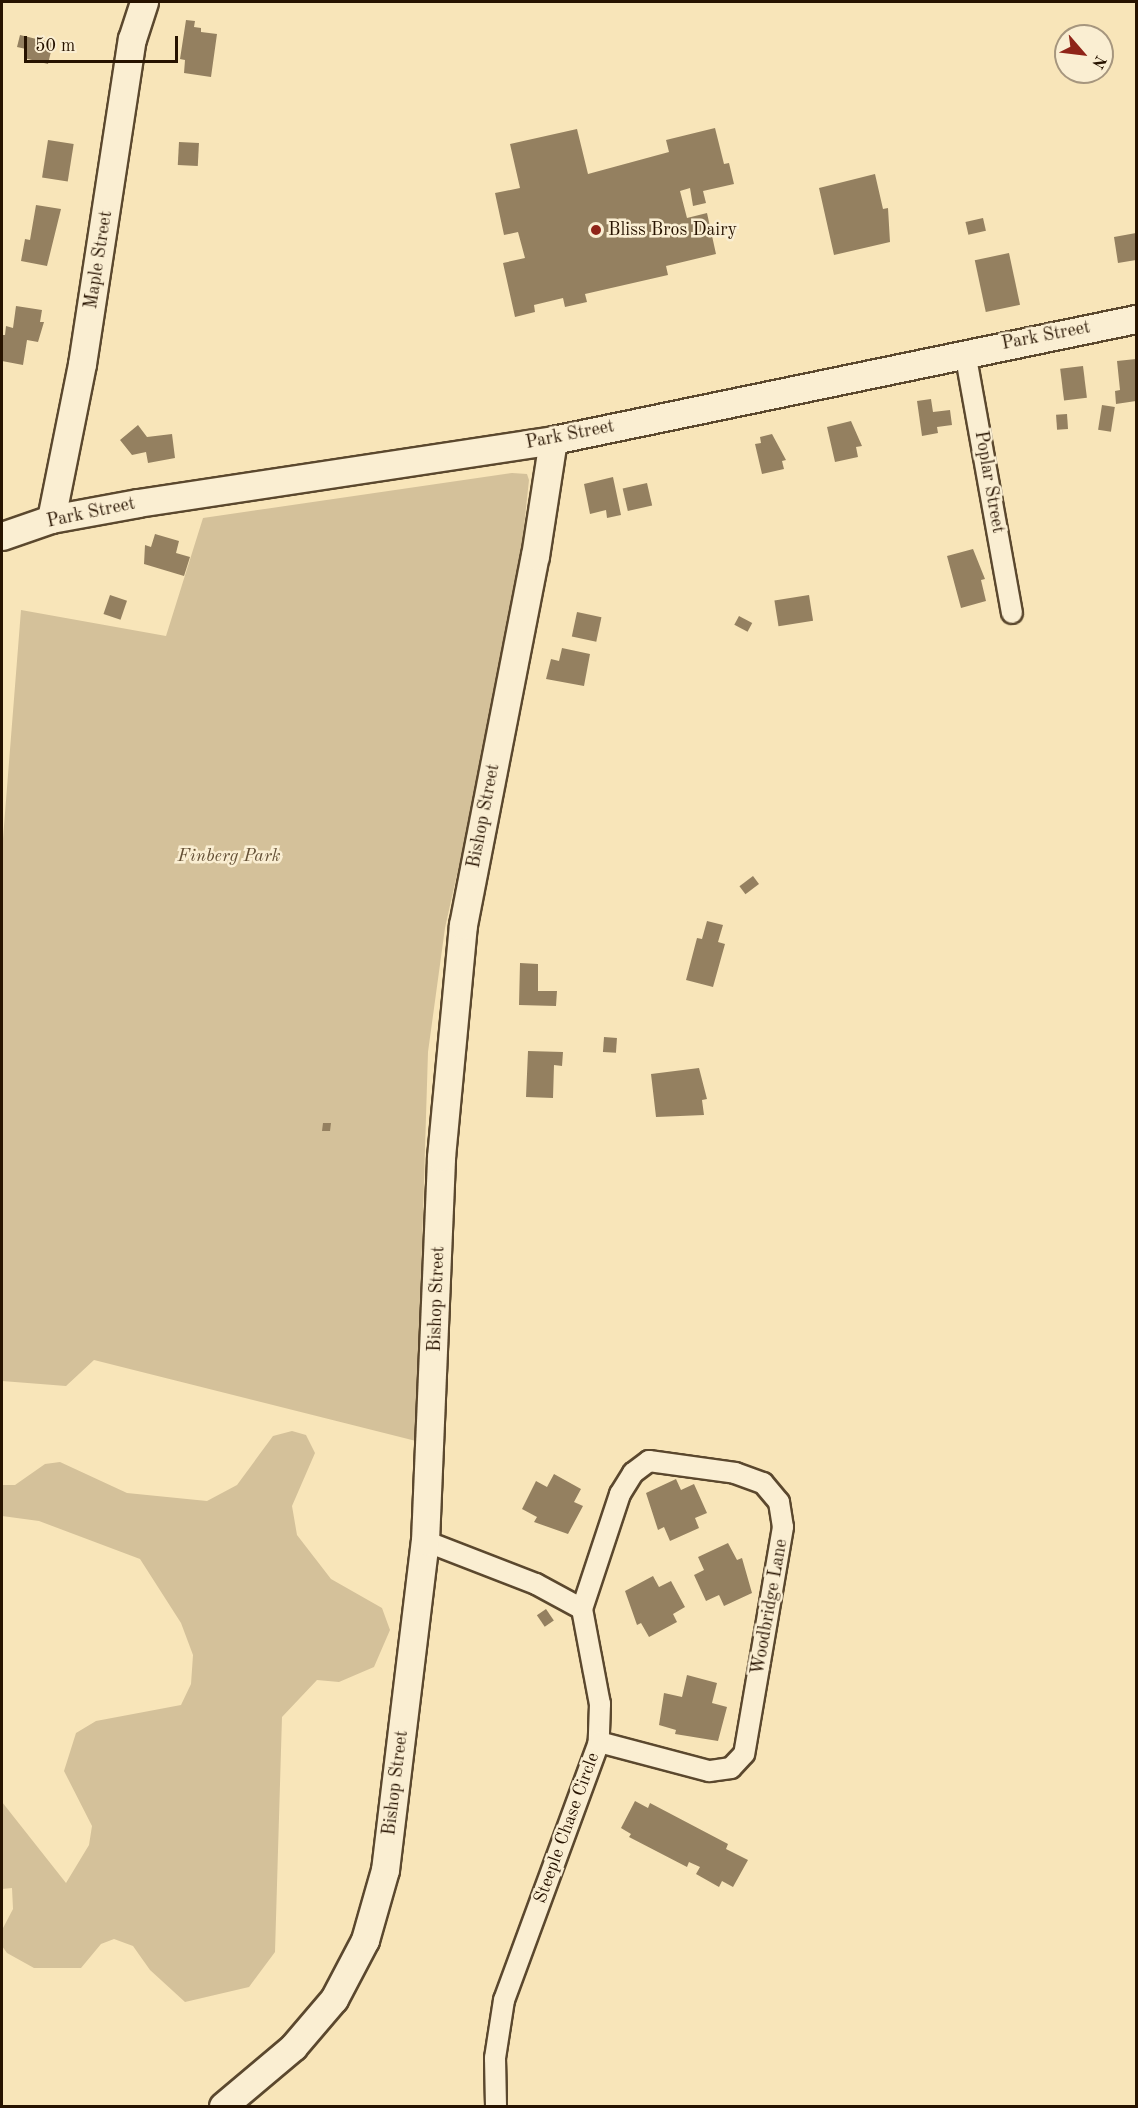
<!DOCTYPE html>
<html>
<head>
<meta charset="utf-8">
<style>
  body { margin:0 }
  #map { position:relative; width:1138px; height:2108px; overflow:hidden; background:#f8e5b9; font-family:"Old Standard TT",serif }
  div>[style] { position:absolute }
  .green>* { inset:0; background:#d4c19a }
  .building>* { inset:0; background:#948060; transform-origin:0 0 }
  .roads { filter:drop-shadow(2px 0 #5b482e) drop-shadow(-2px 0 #5b482e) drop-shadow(0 2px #5b482e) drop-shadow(0 -2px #5b482e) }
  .street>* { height:20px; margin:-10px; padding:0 10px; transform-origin:10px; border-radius:10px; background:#faeed2 }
  .secondary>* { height:27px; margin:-13.5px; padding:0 13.5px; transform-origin:13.5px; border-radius:13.5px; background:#faeed2 }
  .dots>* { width:16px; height:16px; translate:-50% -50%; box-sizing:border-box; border:3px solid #faeed2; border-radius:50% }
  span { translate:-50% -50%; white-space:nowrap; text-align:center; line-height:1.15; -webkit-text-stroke:5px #faeed2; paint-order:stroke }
  .poi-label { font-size:18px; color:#271300 }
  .left { translate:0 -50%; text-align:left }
  .street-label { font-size:18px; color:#271300 }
  .park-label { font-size:18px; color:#645036; font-style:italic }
  .frame { position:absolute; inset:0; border:3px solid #271300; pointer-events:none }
  .north { position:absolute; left:1054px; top:24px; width:60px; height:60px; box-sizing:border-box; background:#faeed2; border:2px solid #a6967e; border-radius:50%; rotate:118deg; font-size:16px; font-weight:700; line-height:24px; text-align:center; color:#271300 }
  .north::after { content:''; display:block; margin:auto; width:21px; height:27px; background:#8f2418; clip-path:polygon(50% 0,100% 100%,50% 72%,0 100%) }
  .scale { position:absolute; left:24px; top:36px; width:154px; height:27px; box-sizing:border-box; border:3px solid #271300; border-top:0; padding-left:8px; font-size:18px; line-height:21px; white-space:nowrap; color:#271300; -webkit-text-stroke:4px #faeed2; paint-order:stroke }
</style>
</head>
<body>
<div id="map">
  <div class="green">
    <i style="clip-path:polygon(512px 473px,527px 474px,529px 480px,521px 555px,495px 704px,445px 928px,428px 1052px,416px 1441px,94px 1360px,66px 1386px,2px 1381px,2px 851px,21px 610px,166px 636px,203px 518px)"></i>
    <i style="clip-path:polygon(292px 1431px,306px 1435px,315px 1453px,292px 1506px,297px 1535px,331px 1579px,382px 1608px,390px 1630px,374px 1667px,339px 1682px,317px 1680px,282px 1717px,275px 1952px,249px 1987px,185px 2002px,150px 1970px,133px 1946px,114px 1939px,101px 1944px,81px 1968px,34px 1968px,7px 1953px,2px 1946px,2px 1930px,13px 1909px,12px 1888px,2px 1889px,2px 1802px,66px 1883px,89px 1845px,92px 1826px,64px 1771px,76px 1733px,96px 1721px,181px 1705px,191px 1684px,193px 1655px,181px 1623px,140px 1559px,39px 1521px,2px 1516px,2px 1485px,15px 1485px,45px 1464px,60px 1462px,127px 1493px,207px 1501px,237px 1485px,273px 1436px)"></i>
  </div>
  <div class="building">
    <i style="clip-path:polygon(186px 20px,195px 21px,194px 27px,201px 28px,201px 32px,217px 34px,211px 77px,184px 73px,185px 60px,180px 59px)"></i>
    <i style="clip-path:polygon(20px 35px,53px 43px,48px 64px,24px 58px,26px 49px,17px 47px)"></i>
    <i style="clip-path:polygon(715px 128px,724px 164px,729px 163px,734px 184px,703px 191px,706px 203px,693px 206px,690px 188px,680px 191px,687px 218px,707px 213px,716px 254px,666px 266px,668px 275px,585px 294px,587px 302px,565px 307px,563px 298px,534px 305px,535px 312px,515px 317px,503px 263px,525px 258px,518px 232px,504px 235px,495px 193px,520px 188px,510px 144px,577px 129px,588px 174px,669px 152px,666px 140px)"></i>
    <i style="left:48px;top:140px;width:26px;height:38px;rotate:9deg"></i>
    <i style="left:179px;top:142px;width:20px;height:23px;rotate:3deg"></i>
    <i style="clip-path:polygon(875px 174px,883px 209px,888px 208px,890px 242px,834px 255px,819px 188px)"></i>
    <i style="clip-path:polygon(36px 205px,61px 209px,47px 266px,21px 261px,25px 239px,30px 240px)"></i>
    <i style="left:983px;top:218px;width:13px;height:18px;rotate:77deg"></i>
    <i style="clip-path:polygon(1136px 233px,1136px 260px,1118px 263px,1114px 237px)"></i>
    <i style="left:1009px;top:253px;width:53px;height:35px;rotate:78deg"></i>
    <i style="clip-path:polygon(16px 306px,42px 310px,40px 322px,44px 322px,38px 342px,27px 340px,23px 365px,2px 361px,2px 335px,5px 335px,6px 326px,13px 328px)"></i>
    <i style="clip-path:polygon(1136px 359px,1136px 401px,1116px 404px,1115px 391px,1120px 390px,1117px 361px)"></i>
    <i style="left:1083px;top:366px;width:32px;height:23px;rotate:83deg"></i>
    <i style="clip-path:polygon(931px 399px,933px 412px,950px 410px,952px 425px,937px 427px,938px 433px,922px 436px,917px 401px)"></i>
    <i style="left:1102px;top:405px;width:13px;height:25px;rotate:9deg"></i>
    <i style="left:1067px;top:414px;width:15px;height:11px;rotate:86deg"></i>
    <i style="clip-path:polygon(851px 421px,862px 446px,856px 447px,858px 457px,835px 462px,827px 427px)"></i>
    <i style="clip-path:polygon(138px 425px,147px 437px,172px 434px,175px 458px,148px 463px,146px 452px,132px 455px,120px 440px)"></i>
    <i style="clip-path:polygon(772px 434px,786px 460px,782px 461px,784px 469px,762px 474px,755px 444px,761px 443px,760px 437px)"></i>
    <i style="clip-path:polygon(613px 477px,621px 515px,607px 518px,606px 510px,590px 514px,584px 484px)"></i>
    <i style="left:647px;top:483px;width:23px;height:25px;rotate:77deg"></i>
    <i style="clip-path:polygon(155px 534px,179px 541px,176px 553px,190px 557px,184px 576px,144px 564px,145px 545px,151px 547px)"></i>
    <i style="clip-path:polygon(973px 549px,985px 579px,981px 580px,986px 601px,961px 608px,947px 556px)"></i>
    <i style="left:110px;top:595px;width:18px;height:20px;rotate:19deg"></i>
    <i style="left:809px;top:595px;width:26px;height:35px;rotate:81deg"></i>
    <i style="left:577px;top:612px;width:25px;height:25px;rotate:12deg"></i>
    <i style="left:739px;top:616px;width:15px;height:10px;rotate:28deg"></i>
    <i style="clip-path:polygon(562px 648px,590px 654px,584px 686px,546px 679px,551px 659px,559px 661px)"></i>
    <i style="left:753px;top:876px;width:10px;height:17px;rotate:53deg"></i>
    <i style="clip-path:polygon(707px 921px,723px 925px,718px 942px,725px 944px,713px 987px,686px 980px,697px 938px,702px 939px)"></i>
    <i style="clip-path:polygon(520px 963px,538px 964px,538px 991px,557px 991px,556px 1006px,519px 1005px)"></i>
    <i style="left:604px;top:1037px;width:13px;height:15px;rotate:4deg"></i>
    <i style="clip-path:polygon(528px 1051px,563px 1052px,562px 1066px,554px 1065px,553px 1098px,526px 1097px)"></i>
    <i style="clip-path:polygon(699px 1068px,707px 1099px,702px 1100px,704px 1115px,656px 1117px,651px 1074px)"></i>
    <i style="clip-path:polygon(323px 1123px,331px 1123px,330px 1131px,322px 1131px)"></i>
    <i style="clip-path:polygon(554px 1474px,581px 1489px,574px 1502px,583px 1506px,568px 1534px,534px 1522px,537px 1517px,522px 1509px,536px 1481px,547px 1487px)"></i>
    <i style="clip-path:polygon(676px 1479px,681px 1490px,694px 1484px,707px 1513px,695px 1518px,699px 1528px,670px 1541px,664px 1527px,658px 1530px,646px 1493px)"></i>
    <i style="clip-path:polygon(728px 1543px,737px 1560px,742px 1558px,752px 1593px,724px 1606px,719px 1595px,706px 1601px,694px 1575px,704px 1570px,698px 1557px)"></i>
    <i style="clip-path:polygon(653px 1576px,659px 1587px,671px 1581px,685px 1607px,673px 1614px,677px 1622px,649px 1637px,641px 1623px,637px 1625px,625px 1591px)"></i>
    <i style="left:546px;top:1609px;width:14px;height:11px;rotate:56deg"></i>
    <i style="clip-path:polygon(687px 1675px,717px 1683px,712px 1703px,727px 1707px,718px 1741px,675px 1734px,676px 1730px,659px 1725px,664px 1693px,682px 1697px)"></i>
    <i style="clip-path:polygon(635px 1801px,648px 1808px,650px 1803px,728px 1844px,726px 1849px,748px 1860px,733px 1887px,722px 1881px,719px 1887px,696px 1874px,700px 1867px,689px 1862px,687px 1867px,629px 1837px,631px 1834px,621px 1828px)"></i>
  </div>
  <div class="roads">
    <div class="street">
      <i style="left:965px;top:352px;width:265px;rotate:79.8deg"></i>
      <i style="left:425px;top:1541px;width:119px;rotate:21.2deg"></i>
      <i style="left:536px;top:1584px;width:52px;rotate:28.5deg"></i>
      <i style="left:582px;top:1609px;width:97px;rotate:79.3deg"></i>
      <i style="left:600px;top:1704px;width:38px;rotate:92deg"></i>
      <i style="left:599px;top:1742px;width:275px;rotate:110.2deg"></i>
      <i style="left:504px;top:2000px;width:59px;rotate:98.8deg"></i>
      <i style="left:495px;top:2058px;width:48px;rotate:88.8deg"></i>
      <i style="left:582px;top:1609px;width:121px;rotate:-71.7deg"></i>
      <i style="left:620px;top:1494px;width:25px;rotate:-58deg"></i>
      <i style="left:633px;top:1473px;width:20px;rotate:-37deg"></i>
      <i style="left:649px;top:1461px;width:87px;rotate:7.9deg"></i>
      <i style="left:735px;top:1473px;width:30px;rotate:20deg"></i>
      <i style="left:763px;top:1483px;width:25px;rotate:50deg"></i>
      <i style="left:779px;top:1502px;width:25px;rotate:81deg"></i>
      <i style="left:783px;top:1527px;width:230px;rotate:99.7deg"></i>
      <i style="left:744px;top:1754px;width:19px;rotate:133deg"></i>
      <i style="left:731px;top:1768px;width:22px;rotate:172deg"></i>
      <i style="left:709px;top:1771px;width:114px;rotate:-165.2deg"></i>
    </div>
    <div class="secondary">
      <i style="left:51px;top:519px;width:158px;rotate:-78.7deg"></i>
      <i style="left:82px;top:364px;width:329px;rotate:-81.3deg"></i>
      <i style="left:132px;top:39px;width:39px;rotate:-72deg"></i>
      <i style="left:2px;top:536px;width:52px;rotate:-19.1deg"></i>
      <i style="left:51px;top:519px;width:88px;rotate:-10.4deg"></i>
      <i style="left:138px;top:503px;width:420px;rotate:-8.6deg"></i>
      <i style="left:553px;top:440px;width:595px;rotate:-11.73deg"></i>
      <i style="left:223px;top:2106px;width:92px;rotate:-40.1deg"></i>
      <i style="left:293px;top:2047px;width:63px;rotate:-49.5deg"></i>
      <i style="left:334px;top:1999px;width:67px;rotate:-62.3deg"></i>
      <i style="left:365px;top:1940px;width:73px;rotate:-74.1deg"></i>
      <i style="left:385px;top:1870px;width:331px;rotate:-83.1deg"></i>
      <i style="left:425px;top:1541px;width:384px;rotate:-87.6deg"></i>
      <i style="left:441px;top:1157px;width:233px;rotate:-84.6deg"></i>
      <i style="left:463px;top:925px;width:376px;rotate:-79deg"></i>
      <i style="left:535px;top:556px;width:117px;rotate:-81.2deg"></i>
    </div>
  </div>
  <div class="dots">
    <i style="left:596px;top:230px;background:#8f2418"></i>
  </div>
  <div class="poi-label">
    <span class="left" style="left:608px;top:230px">Bliss Bros Dairy</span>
  </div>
  <div class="street-label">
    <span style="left:99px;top:260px;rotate:-81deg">Maple Street</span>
    <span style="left:1046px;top:336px;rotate:-11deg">Park Street</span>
    <span style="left:570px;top:435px;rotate:-11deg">Park Street</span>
    <span style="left:989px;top:482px;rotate:80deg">Poplar Street</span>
    <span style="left:91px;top:513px;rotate:-12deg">Park Street</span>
    <span style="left:484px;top:816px;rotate:-79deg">Bishop Street</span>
    <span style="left:437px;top:1299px;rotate:-88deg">Bishop Street</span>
    <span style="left:770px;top:1607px;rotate:-80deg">Woodbridge Lane</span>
    <span style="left:396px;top:1783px;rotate:-83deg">Bishop Street</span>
    <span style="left:567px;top:1828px;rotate:-70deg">Steeple Chase Circle</span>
  </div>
  <div class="park-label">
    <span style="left:229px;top:856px">Finberg Park</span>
  </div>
  <div class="frame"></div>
  <div class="north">N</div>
  <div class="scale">50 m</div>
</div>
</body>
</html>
